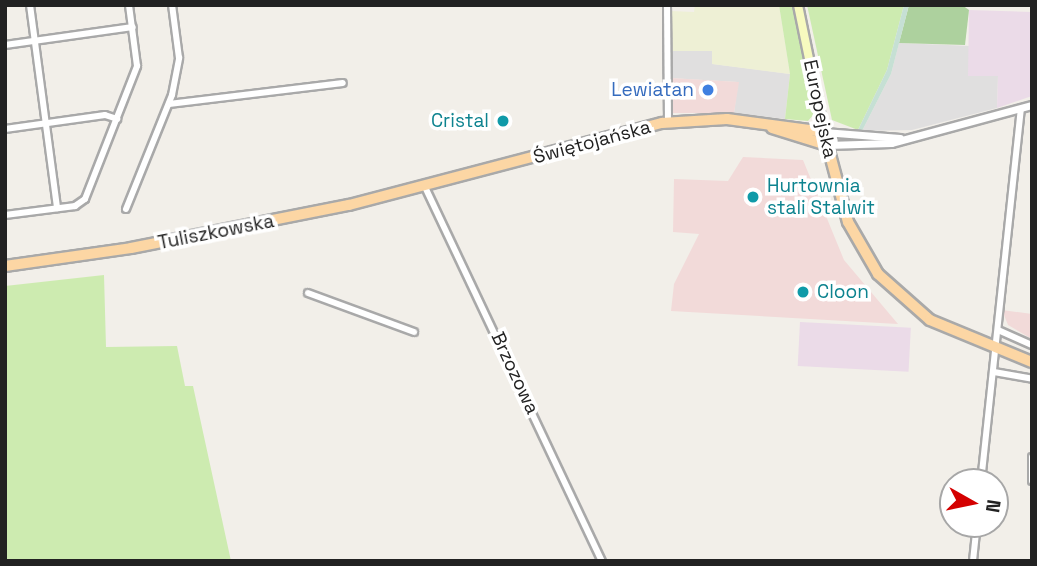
<!DOCTYPE html>
<html>
<head>
<meta charset="utf-8">
<style>
  body { margin:0 }
  #map { position:relative; width:1037px; height:566px; overflow:hidden; background:#f2efe9; font-family:"Space Grotesk",sans-serif }
  div>[style] { position:absolute }
  .residential>* { inset:0; background:#e0dfdf }
  .commercial>* { inset:0; background:#f2dad9 }
  .industrial>* { inset:0; background:#ebdbe8; transform-origin:0 0 }
  .farmland>* { inset:0; background:#eef0d5 }
  .grass>* { inset:0; background:#cdebb0 }
  .forest>* { inset:0; background:#add19e }
  .wetland>* { inset:0; background:#c6e0d4 }
  .roads { filter:drop-shadow(2px 0 #a9a9a9) drop-shadow(-2px 0 #a9a9a9) drop-shadow(0 2px #a9a9a9) drop-shadow(0 -2px #a9a9a9) }
  .minor>* { height:6px; margin:-3px; padding:0 3px; transform-origin:3px; border-radius:3px; background:#fff }
  .tertiary>* { height:7px; margin:-3.5px; padding:0 3.5px; transform-origin:3.5px; border-radius:3.5px; background:#fff }
  .secondary>* { height:8px; margin:-4px; padding:0 4px; transform-origin:4px; border-radius:4px; background:#f7fabf }
  .primary>* { height:10px; margin:-5px; padding:0 5px; transform-origin:5px; border-radius:5px; background:#fcd6a4 }
  .dots>* { width:19px; height:19px; translate:-50% -50%; box-sizing:border-box; border:4px solid #fff; border-radius:50% }
  span { translate:-50% -50%; white-space:nowrap; text-align:center; line-height:1.15; -webkit-text-stroke:7px #fff; paint-order:stroke }
  .shop-label { font-size:19px; color:#366cbe }
  .right { translate:-100% -50%; text-align:right }
  .street-label { font-size:19px; color:#222 }
  .culture-label { font-size:19px; color:#0d838f }
  .left { translate:0 -50%; text-align:left }
  .frame { position:absolute; inset:0; border:7px solid #222; pointer-events:none }
  .north { position:absolute; left:939px; top:468px; width:70px; height:70px; box-sizing:border-box; background:#fff; border:2px solid #a7a7a7; border-radius:50%; rotate:99deg; font-size:19px; font-weight:700; line-height:28px; text-align:center; color:#222 }
  .north::after { content:''; display:block; margin:auto; width:24px; height:32px; background:#d40000; clip-path:polygon(50% 0,100% 100%,50% 72%,0 100%) }
</style>
</head>
<body>
<div id="map">
  <div class="residential">
    <i style="clip-path:polygon(899px 43px,971px 46px,998px 76px,997px 108px,912px 130px,862px 131px,891px 74px)"></i>
    <i style="clip-path:polygon(670px 51px,713px 51px,713px 64px,790px 74px,785px 119px,734px 113px,738px 82px,670px 78px)"></i>
  </div>
  <div class="commercial">
    <i style="clip-path:polygon(670px 78px,739px 82px,734px 113px,670px 113px)"></i>
    <i style="clip-path:polygon(743px 157px,803px 160px,844px 260px,898px 324px,671px 311px,674px 284px,699px 234px,673px 232px,674px 179px,728px 181px)"></i>
    <i style="clip-path:polygon(1002px 310px,1032px 314px,1032px 339px,1008px 325px)"></i>
  </div>
  <div class="industrial">
    <i style="clip-path:polygon(969px 10px,1032px 12px,1032px 96px,997px 108px,998px 76px,968px 76px)"></i>
    <i style="left:800px;top:322px;width:111px;height:44px;rotate:3deg"></i>
  </div>
  <div class="farmland">
    <i style="clip-path:polygon(695px 5px,779px 5px,790px 74px,712px 64px,712px 51px,670px 51px,670px 11px,694px 12px)"></i>
  </div>
  <div class="grass">
    <i style="clip-path:polygon(779px 5px,793px 5px,814px 114px,808px 121px,785px 119px,790px 74px)"></i>
    <i style="clip-path:polygon(807px 5px,904px 5px,887px 70px,858px 130px,832px 120px)"></i>
    <i style="clip-path:polygon(104px 275px,106px 347px,177px 346px,185px 386px,193px 386px,231px 561px,5px 561px,5px 286px)"></i>
  </div>
  <div class="forest">
    <i style="clip-path:polygon(909px 5px,962px 5px,969px 10px,965px 45px,899px 43px)"></i>
  </div>
  <div class="wetland">
    <i style="clip-path:polygon(904px 5px,909px 5px,891px 74px,862px 131px,858px 130px,887px 70px)"></i>
  </div>
  <div class="roads">
    <div class="minor">
      <i style="left:30px;top:5px;width:205px;rotate:82.4deg"></i>
      <i style="left:667px;top:5px;width:117px;rotate:89.5deg"></i>
      <i style="left:5px;top:45px;width:129px;rotate:-8deg"></i>
      <i style="left:169px;top:104px;width:175px;rotate:-6.9deg"></i>
      <i style="left:5px;top:129px;width:101px;rotate:-8deg"></i>
      <i style="left:105px;top:115px;width:13px;rotate:18deg"></i>
      <i style="left:425px;top:187px;width:414px;rotate:64.7deg"></i>
      <i style="left:126px;top:209px;width:123px;rotate:-68deg"></i>
      <i style="left:172px;top:95px;width:38px;rotate:-79deg"></i>
      <i style="left:179px;top:58px;width:53px;rotate:-97.5deg"></i>
      <i style="left:5px;top:215px;width:71px;rotate:-7.3deg"></i>
      <i style="left:75px;top:206px;width:12px;rotate:-35deg"></i>
      <i style="left:85px;top:199px;width:143px;rotate:-68.6deg"></i>
      <i style="left:137px;top:66px;width:62px;rotate:-97.5deg"></i>
      <i style="left:308px;top:293px;width:113px;rotate:20.2deg"></i>
      <i style="left:998px;top:330px;width:37px;rotate:24deg"></i>
      <i style="left:994px;top:372px;width:39px;rotate:10deg"></i>
      <i style="left:1032px;top:457px;width:24px;rotate:90deg"></i>
      <i style="left:981px;top:482px;width:375px;rotate:-83.9deg"></i>
      <i style="left:973px;top:561px;width:37px;rotate:-84deg"></i>
    </div>
    <div class="tertiary">
      <i style="left:824px;top:132px;width:76px;rotate:4.5deg"></i>
      <i style="left:827px;top:145px;width:64px;rotate:-1.8deg"></i>
      <i style="left:891px;top:143px;width:146px;rotate:-15.1deg"></i>
    </div>
    <div class="secondary">
      <i style="left:798px;top:5px;width:130px;rotate:78.4deg"></i>
    </div>
    <div class="primary">
      <i style="left:772px;top:128px;width:58px;rotate:17.2deg"></i>
      <i style="left:5px;top:266px;width:127px;rotate:-8.1deg"></i>
      <i style="left:131px;top:248px;width:222px;rotate:-11.2deg"></i>
      <i style="left:349px;top:205px;width:324px;rotate:-14.7deg"></i>
      <i style="left:662px;top:123px;width:65px;rotate:-3.5deg"></i>
      <i style="left:727px;top:119px;width:98px;rotate:7.6deg"></i>
      <i style="left:824px;top:132px;width:93px;rotate:75.1deg"></i>
      <i style="left:848px;top:222px;width:60px;rotate:60deg"></i>
      <i style="left:878px;top:274px;width:69px;rotate:41.5deg"></i>
      <i style="left:930px;top:320px;width:110px;rotate:22.4deg"></i>
    </div>
  </div>
  <div class="dots">
    <i style="left:708px;top:90px;background:#3f7fe0"></i>
    <i style="left:503px;top:121px;background:#0f9aa8"></i>
    <i style="left:753px;top:197px;background:#0f9aa8"></i>
    <i style="left:803px;top:292px;background:#0f9aa8"></i>
  </div>
  <div class="shop-label">
    <span class="right" style="left:694px;top:90px">Lewiatan</span>
  </div>
  <div class="street-label">
    <span style="left:820px;top:109px;rotate:78deg">Europejska</span>
    <span style="left:592px;top:142px;rotate:-15deg">Świętojańska</span>
    <span style="left:216px;top:232px;rotate:-11deg">Tuliszkowska</span>
    <span style="left:515px;top:373px;rotate:65deg">Brzozowa</span>
  </div>
  <div class="culture-label">
    <span class="right" style="left:489px;top:121px">Cristal</span>
    <span class="left" style="left:767px;top:197px">Hurtownia<br>stali Stalwit</span>
    <span class="left" style="left:817px;top:292px">Cloon</span>
  </div>
  <div class="frame"></div>
  <div class="north">N</div>
</div>
</body>
</html>
